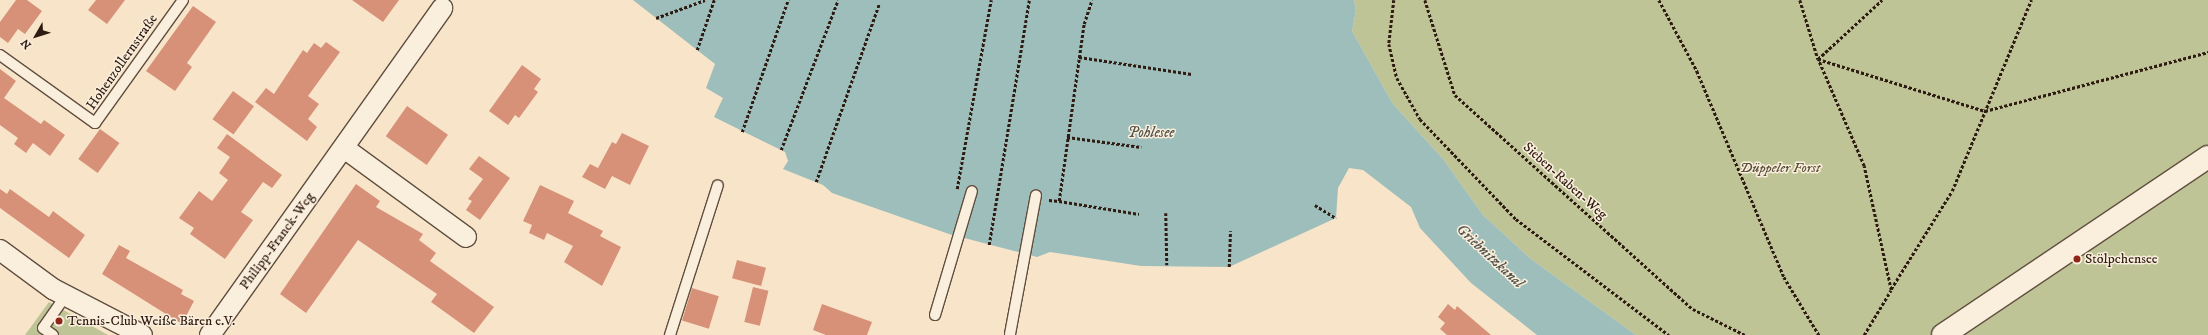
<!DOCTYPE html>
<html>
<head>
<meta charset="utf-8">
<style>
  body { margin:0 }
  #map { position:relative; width:2208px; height:335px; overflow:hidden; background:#f8e5c9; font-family:"IM FELL DW Pica",serif }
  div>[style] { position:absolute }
  .green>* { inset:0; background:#bec496 }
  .water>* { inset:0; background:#9ebebb }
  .building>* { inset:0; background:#d79178; transform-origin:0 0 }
  .path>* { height:2.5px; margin-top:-1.25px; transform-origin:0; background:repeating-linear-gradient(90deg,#2e1b11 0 3px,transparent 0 5px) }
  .roads { filter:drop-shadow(1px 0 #604e3f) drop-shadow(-1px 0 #604e3f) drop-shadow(0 1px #604e3f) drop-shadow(0 -1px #604e3f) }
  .lane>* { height:10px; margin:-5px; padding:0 5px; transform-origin:5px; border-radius:5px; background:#faeedc }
  .street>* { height:20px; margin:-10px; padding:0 10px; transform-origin:10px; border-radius:10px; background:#faeedc }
  .secondary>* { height:22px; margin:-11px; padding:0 11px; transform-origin:11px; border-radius:11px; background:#faeedc }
  .dots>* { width:11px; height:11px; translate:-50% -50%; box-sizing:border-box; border:2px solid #faeedc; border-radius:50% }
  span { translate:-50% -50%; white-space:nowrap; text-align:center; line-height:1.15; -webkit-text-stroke:3px #faeedc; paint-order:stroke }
  .street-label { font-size:14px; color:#2e1b11 }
  .park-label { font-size:14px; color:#594e39; font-style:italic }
  .poi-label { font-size:14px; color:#2e1b11 }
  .left { translate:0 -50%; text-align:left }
  .water-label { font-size:15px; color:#55544c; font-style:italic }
  .north { position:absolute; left:16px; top:16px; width:40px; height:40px; -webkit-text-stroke:3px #faeedc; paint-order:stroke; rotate:231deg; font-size:11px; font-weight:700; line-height:16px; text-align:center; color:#2e1b11 }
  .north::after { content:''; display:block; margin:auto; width:14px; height:18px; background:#2e1b11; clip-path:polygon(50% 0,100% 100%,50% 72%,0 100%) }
</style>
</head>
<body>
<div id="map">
  <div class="green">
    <i style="clip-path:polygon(1354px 0,2208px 0,2208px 335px,1636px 335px,1531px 259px,1483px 215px,1443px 159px,1393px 104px,1352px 31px,1356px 11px)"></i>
    <i style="clip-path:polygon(49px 302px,108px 335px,25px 335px)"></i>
  </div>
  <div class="water">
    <i style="clip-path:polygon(633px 0,1354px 0,1356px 11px,1352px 31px,1393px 104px,1443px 159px,1483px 215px,1531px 259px,1636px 335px,1537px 335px,1471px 283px,1420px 228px,1411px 207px,1363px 170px,1349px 168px,1338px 188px,1336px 218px,1229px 267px,1141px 266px,1050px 252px,1037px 257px,949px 234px,832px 193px,823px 185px,783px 169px,788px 161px,785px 152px,714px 117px,723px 98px,706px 88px,715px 64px)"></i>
  </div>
  <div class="building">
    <i style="clip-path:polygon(16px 0,27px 0,42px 11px,25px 34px,18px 29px,8px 43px,0 37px,0 22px)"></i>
    <i style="clip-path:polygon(96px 0,125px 0,107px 24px,88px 10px)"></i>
    <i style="clip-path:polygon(352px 0,399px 0,383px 22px)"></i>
    <i style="clip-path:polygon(193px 6px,216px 22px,187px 63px,192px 67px,175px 91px,146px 71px)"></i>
    <i style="clip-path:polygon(326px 42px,340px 52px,308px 96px,319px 104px,308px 119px,317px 127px,307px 141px,255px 102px,266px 88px,274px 94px,303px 50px,307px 53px,314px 43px,321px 48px)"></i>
    <i style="clip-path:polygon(522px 65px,541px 79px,534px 89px,538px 92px,519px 118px,515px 115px,508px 125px,489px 111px)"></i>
    <i style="clip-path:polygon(0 69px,16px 81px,4px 98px,41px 124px,44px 120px,65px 135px,50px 156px,33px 143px,26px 153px,14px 144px,18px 138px,0 125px)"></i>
    <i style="left:233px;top:91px;width:26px;height:35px;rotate:36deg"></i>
    <i style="left:407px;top:106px;width:50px;height:37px;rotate:35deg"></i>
    <i style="left:100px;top:129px;width:24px;height:37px;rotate:36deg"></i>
    <i style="clip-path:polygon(622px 133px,649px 146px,630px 185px,612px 176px,605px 189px,582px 177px,590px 164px,598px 168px,612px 142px,616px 144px)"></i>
    <i style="clip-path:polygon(227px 134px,282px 175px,272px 188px,263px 182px,241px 212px,253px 220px,225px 259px,190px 234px,194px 228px,179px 218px,199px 191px,212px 201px,228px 180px,219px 173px,230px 157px,217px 148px)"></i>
    <i style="clip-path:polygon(479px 156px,510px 178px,480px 220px,466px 210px,472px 201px,468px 199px,483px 179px,469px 169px)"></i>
    <i style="clip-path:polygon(356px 184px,380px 201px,376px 207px,423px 234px,419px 240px,436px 253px,430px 261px,494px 307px,474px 333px,431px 302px,437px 294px,358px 240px,306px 313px,280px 294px)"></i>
    <i style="clip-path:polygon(540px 185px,574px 201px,568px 213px,603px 231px,600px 236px,621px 247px,602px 286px,564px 262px,573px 246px,547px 233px,544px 240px,529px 233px,532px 225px,523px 221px)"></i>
    <i style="clip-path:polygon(0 189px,7px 194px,10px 189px,49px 217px,53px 211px,85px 235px,69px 258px,0 208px)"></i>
    <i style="clip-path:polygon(119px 245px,130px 251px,126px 258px,183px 290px,181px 294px,194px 301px,182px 324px,102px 274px)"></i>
    <i style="left:737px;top:260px;width:30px;height:19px;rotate:15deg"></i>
    <i style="left:753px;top:287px;width:16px;height:36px;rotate:14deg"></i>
    <i style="left:692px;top:288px;width:28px;height:34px;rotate:17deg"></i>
    <i style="clip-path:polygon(822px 304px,872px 322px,867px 335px,826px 335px,813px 330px)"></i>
    <i style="clip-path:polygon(1448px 304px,1455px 310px,1457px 306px,1491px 335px,1447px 335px,1440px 329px,1445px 323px,1438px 317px)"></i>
  </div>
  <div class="path">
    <i style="left:1394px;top:0;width:44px;rotate:96.5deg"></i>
    <i style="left:1389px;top:44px;width:35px;rotate:77deg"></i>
    <i style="left:1397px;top:78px;width:47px;rotate:60.7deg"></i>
    <i style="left:1420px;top:119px;width:139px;rotate:46.2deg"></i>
    <i style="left:1516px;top:219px;width:192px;rotate:37.2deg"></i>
    <i style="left:1425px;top:0;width:100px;rotate:72.5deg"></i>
    <i style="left:1455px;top:95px;width:320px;rotate:42deg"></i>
    <i style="left:1693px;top:309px;width:58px;rotate:26.6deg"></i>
    <i style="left:1659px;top:0;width:81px;rotate:61.8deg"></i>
    <i style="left:1697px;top:71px;width:224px;rotate:67.1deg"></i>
    <i style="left:1784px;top:277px;width:68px;rotate:58.9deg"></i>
    <i style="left:1800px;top:0;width:62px;rotate:73deg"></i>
    <i style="left:1818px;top:59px;width:175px;rotate:17.3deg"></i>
    <i style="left:1985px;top:111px;width:231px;rotate:-14.8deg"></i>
    <i style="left:656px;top:18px;width:52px;rotate:-20.2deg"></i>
    <i style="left:697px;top:50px;width:53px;rotate:-71.2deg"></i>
    <i style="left:1079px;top:57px;width:114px;rotate:8.6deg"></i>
    <i style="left:742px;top:132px;width:140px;rotate:-70.8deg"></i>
    <i style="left:1067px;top:137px;width:75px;rotate:7.7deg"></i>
    <i style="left:781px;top:150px;width:160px;rotate:-69.2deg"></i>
    <i style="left:816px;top:182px;width:189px;rotate:-70.5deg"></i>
    <i style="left:957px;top:189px;width:192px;rotate:-79.8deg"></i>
    <i style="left:1049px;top:200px;width:10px;rotate:6deg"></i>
    <i style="left:1059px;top:201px;width:179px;rotate:-82deg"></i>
    <i style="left:1084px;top:24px;width:25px;rotate:-72deg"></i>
    <i style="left:1059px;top:201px;width:81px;rotate:9.2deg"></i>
    <i style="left:1315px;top:205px;width:25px;rotate:32deg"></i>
    <i style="left:1166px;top:213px;width:52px;rotate:88.9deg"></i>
    <i style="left:989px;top:245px;width:248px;rotate:-80.7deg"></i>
    <i style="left:1229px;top:267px;width:36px;rotate:-88deg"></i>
    <i style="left:1891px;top:289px;width:115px;rotate:-58.1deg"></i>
    <i style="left:1952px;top:191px;width:207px;rotate:-67.5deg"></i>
    <i style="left:1864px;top:335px;width:52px;rotate:-59deg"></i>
    <i style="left:1891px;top:290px;width:127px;rotate:-102.3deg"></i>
    <i style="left:1864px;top:166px;width:116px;rotate:-113.3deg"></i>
    <i style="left:1818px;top:59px;width:87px;rotate:-42.7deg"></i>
  </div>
  <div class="roads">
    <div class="lane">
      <i style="left:0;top:55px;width:117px;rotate:35.6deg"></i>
      <i style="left:95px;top:123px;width:151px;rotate:-54.4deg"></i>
      <i style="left:935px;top:315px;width:129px;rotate:-73.4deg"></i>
      <i style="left:1010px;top:334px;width:141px;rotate:-79.4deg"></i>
      <i style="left:53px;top:335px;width:12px;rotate:-145deg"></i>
      <i style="left:43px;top:328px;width:39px;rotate:-55deg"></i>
      <i style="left:670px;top:335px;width:157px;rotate:-72.3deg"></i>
    </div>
    <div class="street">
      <i style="left:344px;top:148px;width:151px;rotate:36.1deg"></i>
      <i style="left:0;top:250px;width:66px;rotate:36.3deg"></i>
      <i style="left:53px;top:289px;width:100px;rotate:27.3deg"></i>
      <i style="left:210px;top:335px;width:401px;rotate:-54.6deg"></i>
    </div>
    <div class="secondary">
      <i style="left:1943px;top:335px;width:319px;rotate:-33.9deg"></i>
    </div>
  </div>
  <div class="dots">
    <i style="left:2077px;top:259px;background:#8f2418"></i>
    <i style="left:59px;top:321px;background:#8f2418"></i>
  </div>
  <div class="street-label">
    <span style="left:122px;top:62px;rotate:-55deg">Hohenzollernstraße</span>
    <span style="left:1565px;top:181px;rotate:42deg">Sieben-Raben-Weg</span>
    <span style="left:277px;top:241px;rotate:-54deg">Philipp-Franck-Weg</span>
  </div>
  <div class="park-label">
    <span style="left:1780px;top:168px">Düppeler Forst</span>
  </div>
  <div class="poi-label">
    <span class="left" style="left:2085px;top:259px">Stölpchensee</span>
    <span class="left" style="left:67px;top:321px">Tennis-Club Weiße Bären e.V.</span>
  </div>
  <div class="water-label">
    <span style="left:1151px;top:133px">Pohlesee</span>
    <span style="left:1490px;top:256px;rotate:43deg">Griebnitzkanal</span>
  </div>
  <div class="north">N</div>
</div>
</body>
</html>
